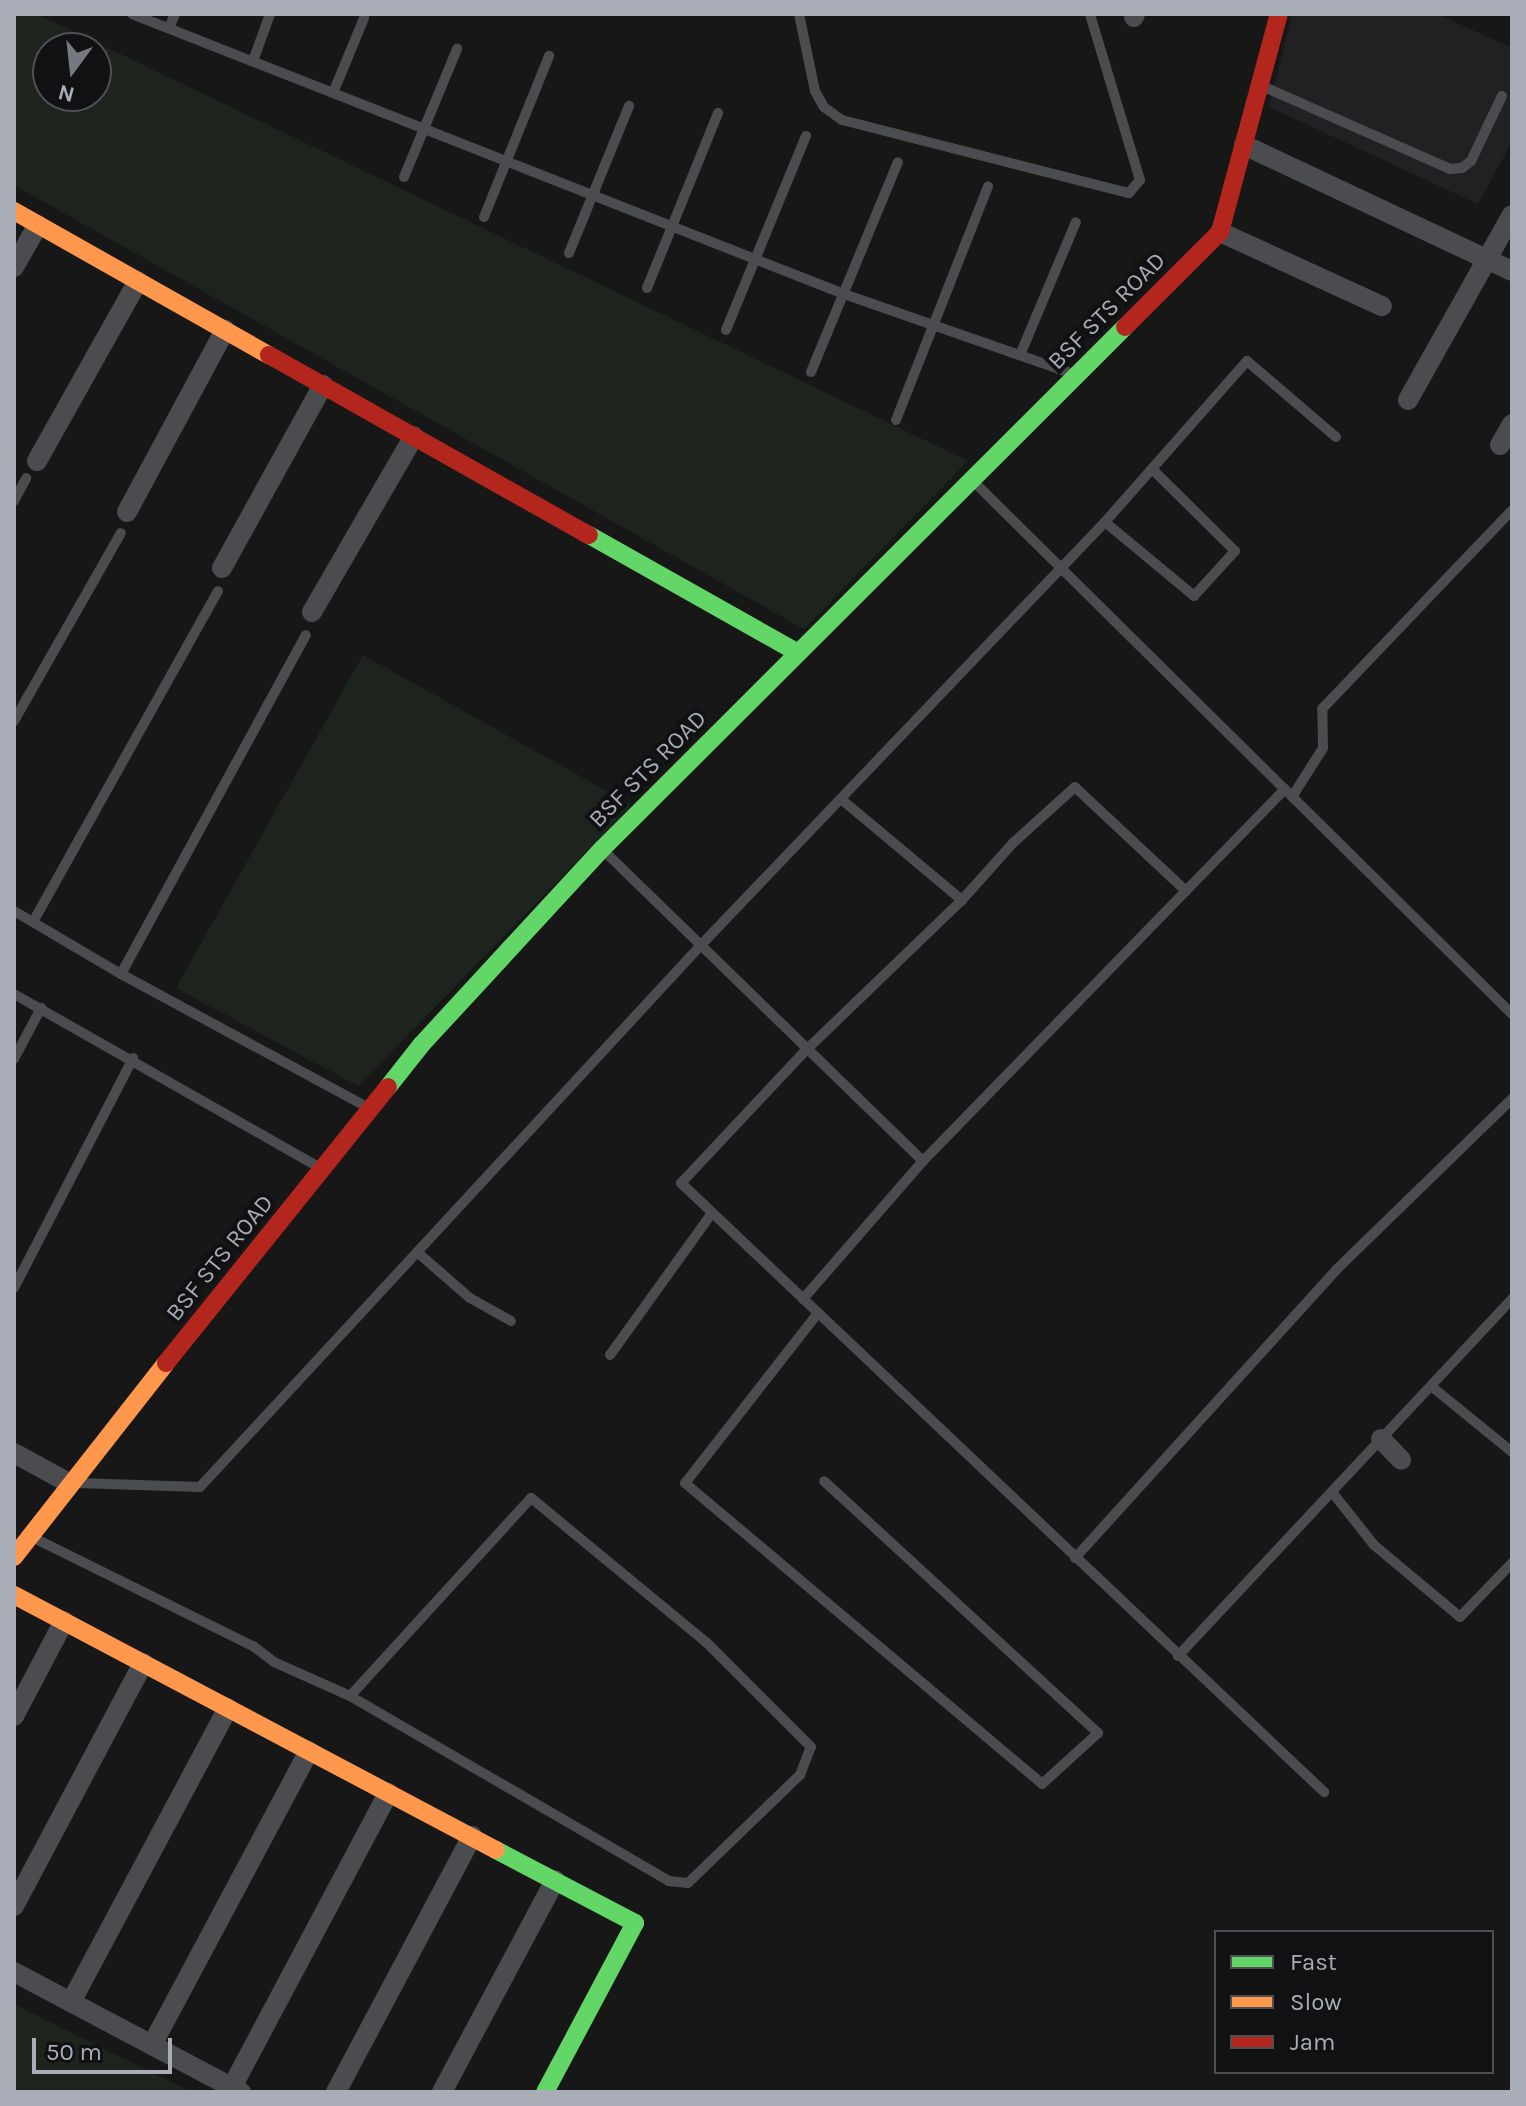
<!DOCTYPE html>
<html>
<head>
<meta charset="utf-8">
<style>
  body { margin:0 }
  #map { position:relative; width:1526px; height:2106px; overflow:hidden; background:#171717; font-family:Karla,sans-serif }
  div>[style] { position:absolute }
  .built>* { inset:0; background:#212123 }
  .green>* { inset:0; background:#1d241e }
  .lane>* { height:10px; margin:-5px; padding:0 5px; transform-origin:5px; border-radius:5px; background:#4b4c50 }
  .street>* { height:20px; margin:-10px; padding:0 10px; transform-origin:10px; border-radius:10px; background:#4b4c50 }
  .fast>* { height:18px; margin:-9px; padding:0 9px; transform-origin:9px; border-radius:9px; background:#63d668 }
  .slow>* { height:18px; margin:-9px; padding:0 9px; transform-origin:9px; border-radius:9px; background:#ff974d }
  .jam>* { height:18px; margin:-9px; padding:0 9px; transform-origin:9px; border-radius:9px; background:#b3261e }
  span { translate:-50% -50%; white-space:nowrap; text-align:center; line-height:1.15; -webkit-text-stroke:8px #111113; paint-order:stroke }
  .street-label { font-size:24px; color:#a8adb8 }
  .frame { position:absolute; inset:0; border:16px solid #a8adb8; pointer-events:none }
  .legend { position:absolute; left:1214px; top:1930px; width:280px; height:144px; box-sizing:border-box; background:#111113; border:2px solid #4d4f55; margin:0; padding:10px 14px; list-style:none; font-size:24px; color:#a8adb8 }
  .legend li { display:flex; align-items:center; gap:16px; height:40px }
  .legend b { width:40px; border:2px solid #4d4f55 }
  .north { position:absolute; left:32px; top:32px; width:80px; height:80px; box-sizing:border-box; background:#111113; border:2px solid #4d4f55; border-radius:50%; rotate:195deg; font-size:22px; font-weight:700; line-height:32px; text-align:center; color:#a8adb8 }
  .north::after { content:''; display:block; margin:auto; width:28px; height:36px; background:#757880; clip-path:polygon(50% 0,100% 100%,50% 72%,0 100%) }
  .scale { position:absolute; left:32px; top:2038px; width:140px; height:36px; box-sizing:border-box; border:4px solid #a8adb8; border-top:0; padding-left:10px; font-size:24px; line-height:28px; white-space:nowrap; color:#a8adb8; -webkit-text-stroke:6px #111113; paint-order:stroke }
</style>
</head>
<body>
<div id="map">
  <div class="built">
    <i style="clip-path:polygon(1292px 14px,1437px 14px,1512px 48px,1512px 142px,1478px 204px,1269px 107px)"></i>
  </div>
  <div class="green">
    <i style="clip-path:polygon(evenodd,14px 14px,37px 14px,968px 461px,804px 629px,14px 185px,14px 14px,48px 48px,96px 48px,96px 96px,48px 96px,48px 48px)"></i>
    <i style="clip-path:polygon(363px 655px,632px 805px,358px 1086px,176px 988px)"></i>
    <i style="clip-path:polygon(14px 2004px,191px 2092px,14px 2092px)"></i>
  </div>
  <div class="lane">
    <i style="left:132px;top:14px;width:765px;rotate:21.47deg"></i>
    <i style="left:844px;top:294px;width:240px;rotate:19.2deg"></i>
    <i style="left:799px;top:14px;width:79px;rotate:78.3deg"></i>
    <i style="left:815px;top:91px;width:18px;rotate:61deg"></i>
    <i style="left:824px;top:107px;width:22px;rotate:36deg"></i>
    <i style="left:842px;top:120px;width:296px;rotate:14.3deg"></i>
    <i style="left:1129px;top:193px;width:17px;rotate:-50deg"></i>
    <i style="left:1140px;top:180px;width:173px;rotate:-106.8deg"></i>
    <i style="left:169px;top:28px;width:15px;rotate:-67deg"></i>
    <i style="left:253px;top:61px;width:50px;rotate:-70.1deg"></i>
    <i style="left:1262px;top:86px;width:206px;rotate:23.8deg"></i>
    <i style="left:1450px;top:169px;width:12px;rotate:-5deg"></i>
    <i style="left:1462px;top:168px;width:11px;rotate:-38deg"></i>
    <i style="left:1471px;top:161px;width:72px;rotate:-64.5deg"></i>
    <i style="left:333px;top:93px;width:81px;rotate:-67.5deg"></i>
    <i style="left:404px;top:177px;width:139px;rotate:-67.5deg"></i>
    <i style="left:484px;top:217px;width:174px;rotate:-68deg"></i>
    <i style="left:569px;top:253px;width:159px;rotate:-67.8deg"></i>
    <i style="left:647px;top:288px;width:189px;rotate:-67.9deg"></i>
    <i style="left:726px;top:330px;width:210px;rotate:-67.6deg"></i>
    <i style="left:1020px;top:355px;width:144px;rotate:-67.2deg"></i>
    <i style="left:811px;top:372px;width:227px;rotate:-67.5deg"></i>
    <i style="left:896px;top:420px;width:251px;rotate:-68.5deg"></i>
    <i style="left:973px;top:481px;width:758px;rotate:44.68deg"></i>
    <i style="left:14px;top:501px;width:26px;rotate:-62deg"></i>
    <i style="left:1105px;top:522px;width:116px;rotate:39.7deg"></i>
    <i style="left:1194px;top:596px;width:61px;rotate:-47.7deg"></i>
    <i style="left:1235px;top:551px;width:117px;rotate:-135.3deg"></i>
    <i style="left:14px;top:721px;width:216px;rotate:-60.4deg"></i>
    <i style="left:1292px;top:797px;width:58px;rotate:-57.7deg"></i>
    <i style="left:1323px;top:748px;width:39px;rotate:-91deg"></i>
    <i style="left:1322px;top:709px;width:274px;rotate:-46.3deg"></i>
    <i style="left:841px;top:799px;width:158px;rotate:39.9deg"></i>
    <i style="left:603px;top:850px;width:446px;rotate:44.2deg"></i>
    <i style="left:1186px;top:891px;width:152px;rotate:-136.9deg"></i>
    <i style="left:1075px;top:787px;width:84px;rotate:137.9deg"></i>
    <i style="left:1013px;top:843px;width:76px;rotate:131.8deg"></i>
    <i style="left:962px;top:900px;width:215px;rotate:136.1deg"></i>
    <i style="left:807px;top:1049px;width:184px;rotate:133.2deg"></i>
    <i style="left:681px;top:1183px;width:886px;rotate:43.44deg"></i>
    <i style="left:14px;top:911px;width:124px;rotate:30.5deg"></i>
    <i style="left:121px;top:974px;width:282px;rotate:28.4deg"></i>
    <i style="left:33px;top:922px;width:379px;rotate:-60.8deg"></i>
    <i style="left:121px;top:974px;width:386px;rotate:-61.4deg"></i>
    <i style="left:14px;top:994px;width:350px;rotate:29.6deg"></i>
    <i style="left:14px;top:1059px;width:58px;rotate:-62.1deg"></i>
    <i style="left:417px;top:1252px;width:70px;rotate:41deg"></i>
    <i style="left:470px;top:1298px;width:47px;rotate:29.3deg"></i>
    <i style="left:14px;top:1288px;width:259px;rotate:-62.6deg"></i>
    <i style="left:803px;top:1299px;width:183px;rotate:-49deg"></i>
    <i style="left:923px;top:1161px;width:519px;rotate:-45.78deg"></i>
    <i style="left:818px;top:1313px;width:216px;rotate:128deg"></i>
    <i style="left:685px;top:1483px;width:467px;rotate:40.1deg"></i>
    <i style="left:1042px;top:1784px;width:76px;rotate:-42.3deg"></i>
    <i style="left:1098px;top:1733px;width:372px;rotate:-137.4deg"></i>
    <i style="left:610px;top:1355px;width:175px;rotate:-54.3deg"></i>
    <i style="left:1431px;top:1386px;width:104px;rotate:39.2deg"></i>
    <i style="left:77px;top:1483px;width:123px;rotate:1.9deg"></i>
    <i style="left:200px;top:1487px;width:738px;rotate:-47.25deg"></i>
    <i style="left:701px;top:945px;width:585px;rotate:-46.32deg"></i>
    <i style="left:1105px;top:522px;width:215px;rotate:-48.6deg"></i>
    <i style="left:1247px;top:361px;width:117px;rotate:40.5deg"></i>
    <i style="left:1332px;top:1492px;width:68px;rotate:51.6deg"></i>
    <i style="left:1374px;top:1545px;width:112px;rotate:39.9deg"></i>
    <i style="left:1460px;top:1617px;width:75px;rotate:-46.1deg"></i>
    <i style="left:34px;top:1538px;width:244px;rotate:26.3deg"></i>
    <i style="left:253px;top:1646px;width:26px;rotate:37deg"></i>
    <i style="left:274px;top:1662px;width:83px;rotate:24.1deg"></i>
    <i style="left:350px;top:1696px;width:369px;rotate:30.1deg"></i>
    <i style="left:669px;top:1881px;width:19px;rotate:6deg"></i>
    <i style="left:688px;top:1883px;width:156px;rotate:-44deg"></i>
    <i style="left:800px;top:1775px;width:30px;rotate:-69deg"></i>
    <i style="left:811px;top:1747px;width:147px;rotate:-135deg"></i>
    <i style="left:707px;top:1643px;width:228px;rotate:-140.5deg"></i>
    <i style="left:531px;top:1498px;width:268px;rotate:132.4deg"></i>
    <i style="left:1075px;top:1558px;width:390px;rotate:-47.8deg"></i>
    <i style="left:1337px;top:1269px;width:244px;rotate:-44.2deg"></i>
    <i style="left:1178px;top:1656px;width:489px;rotate:-46.9deg"></i>
  </div>
  <div class="street">
    <i style="left:1134px;top:17px;width:3px;rotate:-72deg"></i>
    <i style="left:1244px;top:145px;width:296px;rotate:25.2deg"></i>
    <i style="left:1220px;top:232px;width:178px;rotate:24.6deg"></i>
    <i style="left:14px;top:267px;width:48px;rotate:-60.3deg"></i>
    <i style="left:1408px;top:400px;width:212px;rotate:-60.7deg"></i>
    <i style="left:1500px;top:445px;width:24px;rotate:-60deg"></i>
    <i style="left:37px;top:461px;width:206px;rotate:-60.7deg"></i>
    <i style="left:127px;top:512px;width:207px;rotate:-61.7deg"></i>
    <i style="left:222px;top:568px;width:209px;rotate:-61.1deg"></i>
    <i style="left:312px;top:612px;width:203px;rotate:-59.9deg"></i>
    <i style="left:1381px;top:1439px;width:29px;rotate:46deg"></i>
    <i style="left:14px;top:1453px;width:63px;rotate:28.6deg"></i>
    <i style="left:14px;top:1716px;width:107px;rotate:-62.2deg"></i>
    <i style="left:14px;top:1906px;width:275px;rotate:-62deg"></i>
    <i style="left:14px;top:1972px;width:257px;rotate:27.9deg"></i>
    <i style="left:71px;top:2002px;width:333px;rotate:-61.9deg"></i>
    <i style="left:152px;top:2045px;width:333px;rotate:-61.9deg"></i>
    <i style="left:232px;top:2087px;width:333px;rotate:-62deg"></i>
    <i style="left:336px;top:2092px;width:290px;rotate:-62deg"></i>
    <i style="left:442px;top:2092px;width:240px;rotate:-61.9deg"></i>
  </div>
  <div class="fast">
    <i style="left:589px;top:535px;width:240px;rotate:29.4deg"></i>
    <i style="left:388px;top:1087px;width:55px;rotate:-51.7deg"></i>
    <i style="left:422px;top:1044px;width:265px;rotate:-47.3deg"></i>
    <i style="left:602px;top:849px;width:739px;rotate:-44.95deg"></i>
    <i style="left:496px;top:1850px;width:157px;rotate:27.7deg"></i>
    <i style="left:635px;top:1923px;width:191px;rotate:118deg"></i>
  </div>
  <div class="slow">
    <i style="left:14px;top:211px;width:293px;rotate:29.5deg"></i>
    <i style="left:14px;top:1557px;width:246px;rotate:-51.9deg"></i>
    <i style="left:14px;top:1595px;width:545px;rotate:27.88deg"></i>
  </div>
  <div class="jam">
    <i style="left:1125px;top:327px;width:134px;rotate:-45deg"></i>
    <i style="left:1220px;top:232px;width:226px;rotate:-74.9deg"></i>
    <i style="left:269px;top:355px;width:367px;rotate:29.4deg"></i>
    <i style="left:166px;top:1363px;width:354px;rotate:-51.2deg"></i>
  </div>
  <div class="street-label">
    <span style="left:1107px;top:311px;rotate:-45deg">BSF STS ROAD</span>
    <span style="left:648px;top:769px;rotate:-45deg">BSF STS ROAD</span>
    <span style="left:220px;top:1258px;rotate:-51deg">BSF STS ROAD</span>
  </div>
  <div class="frame"></div>
  <ul class="legend">
  <li><b style="height:10px;background:#63d668"></b>Fast</li>
  <li><b style="height:10px;background:#ff974d"></b>Slow</li>
  <li><b style="height:10px;background:#b3261e"></b>Jam</li>
  </ul>
  <div class="north">N</div>
  <div class="scale">50 m</div>
</div>
</body>
</html>
